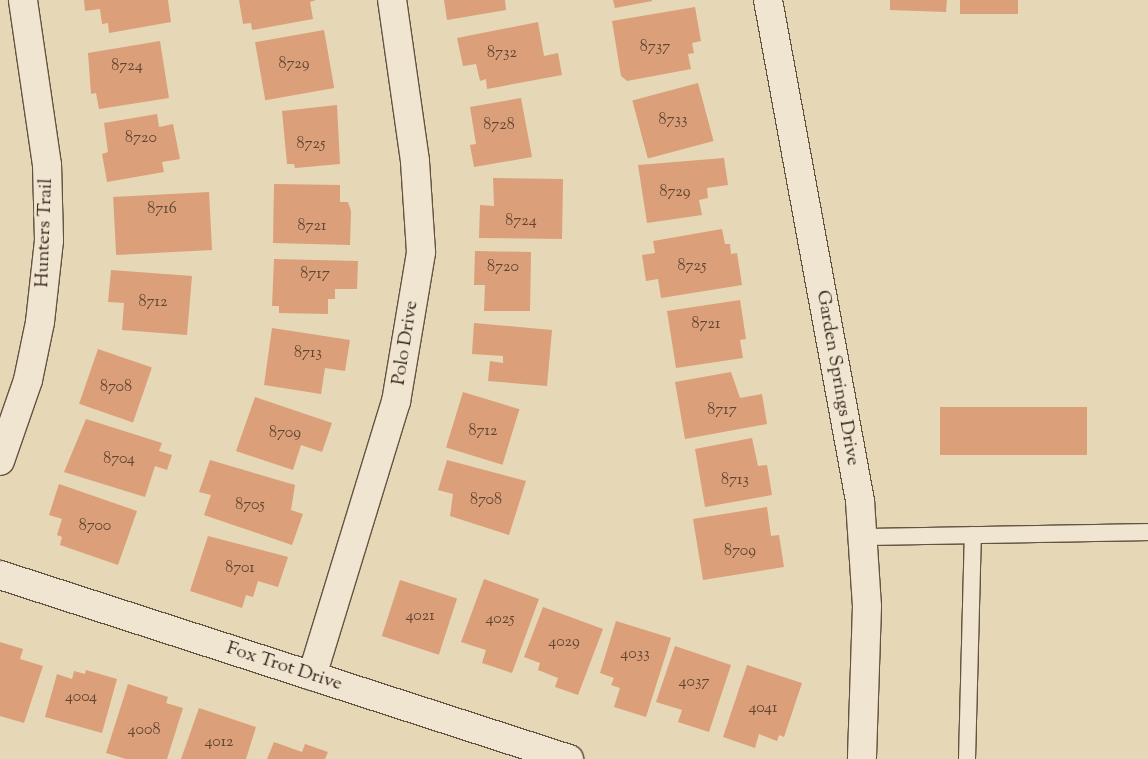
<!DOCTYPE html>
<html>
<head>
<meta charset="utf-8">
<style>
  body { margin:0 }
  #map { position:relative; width:1148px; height:759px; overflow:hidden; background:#e6d7b6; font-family:"Sorts Mill Goudy",serif }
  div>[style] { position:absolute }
  .building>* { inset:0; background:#db9f7a; transform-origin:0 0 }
  .roads { filter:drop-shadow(1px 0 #635341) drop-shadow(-1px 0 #635341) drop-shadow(0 1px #635341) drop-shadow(0 -1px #635341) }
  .service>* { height:16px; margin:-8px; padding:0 8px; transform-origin:8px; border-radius:8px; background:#efe5d0 }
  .minor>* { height:28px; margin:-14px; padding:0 14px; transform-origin:14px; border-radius:14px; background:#efe5d0 }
  .tertiary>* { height:28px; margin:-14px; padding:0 14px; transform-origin:14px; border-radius:14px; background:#efe5d0 }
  span { translate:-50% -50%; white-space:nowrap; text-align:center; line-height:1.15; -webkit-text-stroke:5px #efe5d0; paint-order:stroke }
  .number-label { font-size:16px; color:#604532 }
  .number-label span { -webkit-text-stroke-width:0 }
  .street-label { font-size:19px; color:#37271a }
</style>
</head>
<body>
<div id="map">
  <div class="building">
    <i style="clip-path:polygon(84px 0,168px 0,171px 22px,109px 33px,108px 23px,102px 24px,100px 9px,85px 11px)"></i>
    <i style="clip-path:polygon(239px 0,316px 0,310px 2px,313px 19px,252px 30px,251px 23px,243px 24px)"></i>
    <i style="clip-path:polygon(444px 0,505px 0,506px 10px,447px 20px)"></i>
    <i style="clip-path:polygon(613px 0,652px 0,652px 1px,615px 8px)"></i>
    <i style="clip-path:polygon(890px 0,947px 0,946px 12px,890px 10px)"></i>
    <i style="left:960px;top:0;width:58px;height:14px"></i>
    <i style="clip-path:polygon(695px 7px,701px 41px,692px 43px,694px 53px,688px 54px,691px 69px,627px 81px,621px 76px,612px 21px)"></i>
    <i style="clip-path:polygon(538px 22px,544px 56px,558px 53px,562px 75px,487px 89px,486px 79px,480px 81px,476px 64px,463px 66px,457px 38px)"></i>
    <i style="left:324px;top:30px;width:59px;height:70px;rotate:80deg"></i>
    <i style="clip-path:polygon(160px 41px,169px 98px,99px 109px,96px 93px,91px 94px,88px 53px)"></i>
    <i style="left:698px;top:83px;width:60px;height:68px;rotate:75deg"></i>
    <i style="clip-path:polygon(521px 98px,532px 157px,474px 167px,470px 145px,476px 144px,470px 107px)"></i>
    <i style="clip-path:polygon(337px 105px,340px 164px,295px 168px,294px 164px,287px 164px,282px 111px)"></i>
    <i style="clip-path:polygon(157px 114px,159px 127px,173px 124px,180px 159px,162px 162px,164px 172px,107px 182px,102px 154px,108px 152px,104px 123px)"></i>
    <i style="clip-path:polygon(724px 158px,728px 185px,707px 188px,708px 198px,699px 200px,702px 215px,647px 223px,638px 165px)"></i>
    <i style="clip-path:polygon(493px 178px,563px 179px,562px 239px,479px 238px,480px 205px,494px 206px)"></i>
    <i style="clip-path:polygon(274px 184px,340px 185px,340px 202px,348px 202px,351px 211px,350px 245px,273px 243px)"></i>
    <i style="left:209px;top:192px;width:58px;height:96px;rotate:87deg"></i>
    <i style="clip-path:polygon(722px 229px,725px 244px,730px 244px,731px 254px,737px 253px,742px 285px,661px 298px,658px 279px,646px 281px,642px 255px,655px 253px,653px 241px)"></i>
    <i style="clip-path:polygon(475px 251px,531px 252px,530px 311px,484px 311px,485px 285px,474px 285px)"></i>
    <i style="clip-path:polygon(274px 259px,358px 261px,357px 289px,335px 289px,335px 299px,328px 299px,328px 314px,279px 313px,279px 306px,272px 306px)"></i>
    <i style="clip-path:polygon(111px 270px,192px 276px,187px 335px,122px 330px,124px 303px,108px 302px)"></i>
    <i style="clip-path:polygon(740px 300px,746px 339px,740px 340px,743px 358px,676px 368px,667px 311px)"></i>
    <i style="clip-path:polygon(474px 323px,552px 330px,547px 386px,488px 381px,490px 361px,503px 363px,503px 356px,472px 354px)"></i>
    <i style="clip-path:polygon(272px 328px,350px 340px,345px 371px,325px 368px,321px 394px,264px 385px)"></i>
    <i style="left:98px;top:349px;width:57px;height:58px;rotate:19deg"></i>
    <i style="clip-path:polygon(731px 372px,740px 398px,762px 394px,767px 424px,685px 439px,675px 382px)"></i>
    <i style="left:463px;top:392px;width:59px;height:58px;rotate:17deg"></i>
    <i style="clip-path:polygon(255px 397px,332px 423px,322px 452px,301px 445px,293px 470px,236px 451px)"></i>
    <i style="left:940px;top:407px;width:147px;height:48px"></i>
    <i style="clip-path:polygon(86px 419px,162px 443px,159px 451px,172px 455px,167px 470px,155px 466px,145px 497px,64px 472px)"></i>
    <i style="clip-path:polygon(752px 438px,758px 466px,767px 465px,772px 495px,705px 507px,695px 449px)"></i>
    <i style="clip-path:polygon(210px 460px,295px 485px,291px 510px,303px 514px,292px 545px,204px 515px,211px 495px,199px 492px)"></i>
    <i style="clip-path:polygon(447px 460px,526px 481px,509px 535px,450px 516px,453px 494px,438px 490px)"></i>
    <i style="clip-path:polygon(59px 484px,137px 511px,118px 565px,60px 545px,62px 537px,57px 535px,62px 519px,49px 515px)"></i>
    <i style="clip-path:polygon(767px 507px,771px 536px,779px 535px,784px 567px,703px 580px,693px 519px)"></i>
    <i style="clip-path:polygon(208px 536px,288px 557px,278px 587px,258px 581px,253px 597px,246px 595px,242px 608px,190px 591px)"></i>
    <i style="clip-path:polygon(484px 579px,539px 599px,512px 673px,482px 663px,486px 650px,461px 642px)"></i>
    <i style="left:400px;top:580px;width:60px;height:59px;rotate:18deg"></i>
    <i style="clip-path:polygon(543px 607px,603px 629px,578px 695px,555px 687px,558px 678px,538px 670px,540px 663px,524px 657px)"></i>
    <i style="clip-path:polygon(616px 621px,671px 638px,646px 717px,614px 707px,620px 688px,611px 685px,614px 678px,600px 673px)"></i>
    <i style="clip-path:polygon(0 642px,23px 649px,20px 659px,43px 666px,24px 723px,0 716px)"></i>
    <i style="clip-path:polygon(675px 646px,731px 665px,709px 732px,678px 722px,682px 710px,656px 702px)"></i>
    <i style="clip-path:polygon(747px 665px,802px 683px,784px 737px,779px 735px,777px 741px,759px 734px,755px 748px,723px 737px)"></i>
    <i style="clip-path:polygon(86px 670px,117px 679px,102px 733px,45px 717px,57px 674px,72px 679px,74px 671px,85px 674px)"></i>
    <i style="clip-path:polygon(128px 684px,168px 697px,166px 703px,183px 708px,167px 759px,126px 759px,106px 753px)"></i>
    <i style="clip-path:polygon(199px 708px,256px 727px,246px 759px,181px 759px)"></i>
    <i style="clip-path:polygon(274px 742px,302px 752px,305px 744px,328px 752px,325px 759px,267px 759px)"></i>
  </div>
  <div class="roads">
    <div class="service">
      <i style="left:862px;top:537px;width:286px;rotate:-1deg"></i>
      <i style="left:967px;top:759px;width:224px;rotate:-88.5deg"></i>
    </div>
    <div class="minor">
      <i style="left:0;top:461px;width:86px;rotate:-70.9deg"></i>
      <i style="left:28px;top:380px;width:59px;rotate:-78.3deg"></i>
      <i style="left:40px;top:322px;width:82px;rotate:-83.7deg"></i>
      <i style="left:49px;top:240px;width:75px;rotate:-91.5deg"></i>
      <i style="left:47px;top:165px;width:167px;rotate:-98.3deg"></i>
      <i style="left:0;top:575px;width:598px;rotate:17.92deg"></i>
      <i style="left:312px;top:676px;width:287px;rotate:-73deg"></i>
      <i style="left:396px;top:402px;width:152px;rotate:-80.5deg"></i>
      <i style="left:421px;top:252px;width:91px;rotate:-93.8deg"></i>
      <i style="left:415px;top:161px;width:163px;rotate:-98.1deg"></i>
    </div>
    <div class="tertiary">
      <i style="left:768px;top:0;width:509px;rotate:79.59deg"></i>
      <i style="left:860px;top:501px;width:105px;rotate:86.2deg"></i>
      <i style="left:867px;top:606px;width:153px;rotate:91.9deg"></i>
    </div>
  </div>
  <div class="number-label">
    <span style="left:655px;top:48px">8737</span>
    <span style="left:502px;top:54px">8732</span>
    <span style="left:294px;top:65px">8729</span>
    <span style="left:127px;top:67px">8724</span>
    <span style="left:673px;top:121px">8733</span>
    <span style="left:499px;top:126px">8728</span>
    <span style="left:141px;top:139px">8720</span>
    <span style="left:311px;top:145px">8725</span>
    <span style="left:675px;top:193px">8729</span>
    <span style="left:162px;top:210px">8716</span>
    <span style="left:521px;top:222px">8724</span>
    <span style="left:312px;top:227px">8721</span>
    <span style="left:692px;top:267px">8725</span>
    <span style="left:503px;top:268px">8720</span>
    <span style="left:315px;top:275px">8717</span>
    <span style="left:153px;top:303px">8712</span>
    <span style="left:706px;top:325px">8721</span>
    <span style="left:308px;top:354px">8713</span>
    <span style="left:116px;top:388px">8708</span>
    <span style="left:722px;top:411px">8717</span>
    <span style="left:483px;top:432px">8712</span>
    <span style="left:285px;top:434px">8709</span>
    <span style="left:119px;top:460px">8704</span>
    <span style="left:735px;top:481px">8713</span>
    <span style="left:486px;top:501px">8708</span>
    <span style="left:250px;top:506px">8705</span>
    <span style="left:95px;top:527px">8700</span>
    <span style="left:740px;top:552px">8709</span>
    <span style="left:240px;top:569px">8701</span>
    <span style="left:420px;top:617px">4021</span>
    <span style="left:500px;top:620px">4025</span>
    <span style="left:564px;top:643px">4029</span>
    <span style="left:635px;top:655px">4033</span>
    <span style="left:694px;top:683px">4037</span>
    <span style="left:81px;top:698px">4004</span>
    <span style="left:763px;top:709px">4041</span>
    <span style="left:144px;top:731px">4008</span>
    <span style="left:219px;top:743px">4012</span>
  </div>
  <div class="street-label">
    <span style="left:45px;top:233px;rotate:-88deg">Hunters Trail</span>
    <span style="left:406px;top:343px;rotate:-81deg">Polo Drive</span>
    <span style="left:837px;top:378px;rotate:80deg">Garden Springs Drive</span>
    <span style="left:284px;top:667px;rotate:18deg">Fox Trot Drive</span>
  </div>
</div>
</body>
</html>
